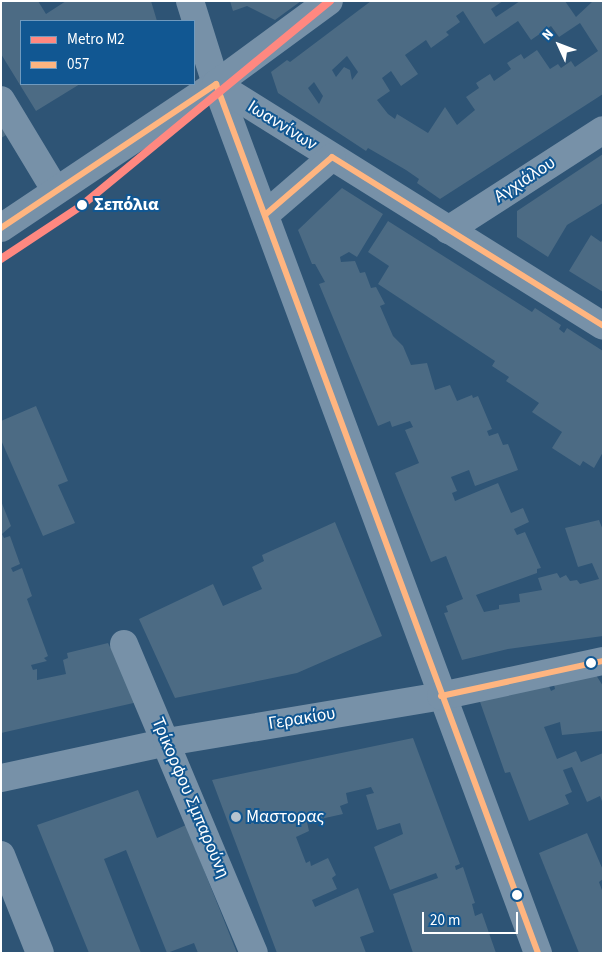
<!DOCTYPE html>
<html>
<head>
<meta charset="utf-8">
<style>
  body { margin:0 }
  #map { position:relative; width:604px; height:954px; overflow:hidden; background:#2e5475; font-family:"Source Sans 3",sans-serif }
  div>[style] { position:absolute }
  .building>* { inset:0; background:#4c6b84 }
  .minor>* { height:28px; margin:-14px; padding:0 14px; transform-origin:14px; border-radius:14px; background:#7791a8 }
  .bus-1>* { height:6px; margin:-3px; padding:0 3px; transform-origin:3px; border-radius:3px; background:#ffb580 }
  .metro-1>* { height:8px; margin:-4px; padding:0 4px; transform-origin:4px; border-radius:4px; background:#ff8880 }
  .dots>* { width:14px; height:14px; translate:-50% -50%; box-sizing:border-box; border:2px solid #115792; border-radius:50% }
  span { translate:-50% -50%; white-space:nowrap; text-align:center; line-height:1.15; -webkit-text-stroke:4px #115792; paint-order:stroke }
  .street-label { font-size:18px; color:#fff }
  .stop-label { font-size:18px; color:#fff; font-weight:700 }
  .left { translate:0 -50%; text-align:left }
  .poi-label { font-size:18px; color:#fff }
  .frame { position:absolute; inset:0; border:2px solid #fff; pointer-events:none }
  .legend { position:absolute; left:20px; top:20px; width:175px; height:65px; box-sizing:border-box; background:#115792; border:1px solid #709abe; margin:0; padding:6px 9px; list-style:none; font-size:15px; color:#fff }
  .legend li { display:flex; align-items:center; gap:10px; height:25px }
  .legend b { width:25px; border:1px solid #709abe }
  .north { position:absolute; left:534px; top:20px; width:50px; height:50px; -webkit-text-stroke:4px #115792; paint-order:stroke; rotate:313deg; font-size:14px; font-weight:700; line-height:20px; text-align:center; color:#fff }
  .north::after { content:''; display:block; margin:auto; width:18px; height:22px; background:#fff; clip-path:polygon(50% 0,100% 100%,50% 72%,0 100%) }
  .scale { position:absolute; left:422px; top:912px; width:96px; height:22px; box-sizing:border-box; border:2px solid #fff; border-top:0; padding-left:6px; font-size:15px; line-height:18px; white-space:nowrap; color:#fff; -webkit-text-stroke:4px #115792; paint-order:stroke }
</style>
</head>
<body>
<div id="map">
  <div class="building">
    <i style="clip-path:polygon(1px 1px,38px 1px,46px 14px,66px 1px,151px 1px,157px 21px,21px 21px,21px 84px,80px 84px,36px 111px,1px 54px)"></i>
    <i style="clip-path:polygon(230px 1px,301px 1px,275px 20px,247px 6px,233px 11px)"></i>
    <i style="clip-path:polygon(evenodd,371px 1px,503px 1px,491px 9px,496px 17px,520px 1px,565px 1px,576px 17px,593px 1px,603px 1px,603px 94px,440px 199px,417px 183px,419px 179px,406px 170px,368px 148px,366px 151px,278px 93px,271px 72px,287px 60px,290px 62px,371px 1px,463px 11px,484px 44px,518px 21px,531px 40px,551px 26px,559px 37px,580px 23px,598px 51px,575px 67px,571px 61px,561px 68px,558px 64px,550px 69px,537px 50px,524px 59px,521px 54px,507px 63px,511px 69px,494px 81px,490px 74px,476px 83px,479px 88px,466px 97px,475px 110px,457px 125px,445px 107px,428px 133px,397px 114px,395px 119px,388px 114px,377px 100px,390px 91px,382px 78px,391px 71px,401px 86px,418px 74px,405px 55px,426px 40px,431px 48px,449px 35px,446px 32px,460px 22px,456px 16px,463px 11px,371px 1px,347px 56px,358px 72px,352px 80px,350px 70px,344px 67px,336px 77px,332px 70px,347px 56px,371px 1px,314px 82px,323px 96px,319px 104px,308px 88px,314px 82px)"></i>
    <i style="clip-path:polygon(1px 122px,8px 134px,1px 138px)"></i>
    <i style="clip-path:polygon(603px 154px,603px 203px,567px 225px,548px 257px,517px 237px,517px 211px)"></i>
    <i style="clip-path:polygon(342px 188px,383px 214px,357px 257px,349px 252px,340px 257px,341px 262px,355px 261px,360px 273px,365px 272px,371px 288px,376px 287px,385px 304px,380px 306px,393px 336px,403px 346px,411px 365px,427px 363px,435px 390px,450px 385px,457px 401px,472px 395px,473px 398px,478px 396px,492px 429px,487px 431px,489px 436px,498px 433px,503px 445px,508px 444px,518px 470px,475px 486px,469px 470px,451px 477px,457px 491px,452px 493px,455px 501px,498px 483px,511px 513px,523px 508px,529px 522px,514px 529px,517px 535px,525px 532px,541px 568px,537px 569px,537px 573px,476px 595px,484px 612px,499px 609px,499px 605px,520px 602px,519px 594px,542px 590px,538px 578px,557px 573px,560px 578px,566px 575px,570px 581px,577px 580px,580px 584px,599px 579px,592px 563px,578px 567px,565px 528px,599px 520px,603px 530px,603px 636px,508px 649px,462px 660px,444px 613px,448px 612px,446px 606px,463px 599px,446px 556px,431px 562px,395px 473px,419px 463px,405px 430px,413px 427px,410px 421px,392px 427px,390px 421px,378px 426px,319px 284px,325px 282px,315px 264px,312px 264px,298px 230px)"></i>
    <i style="clip-path:polygon(388px 221px,532px 312px,535px 308px,561px 325px,559px 329px,564px 333px,567px 328px,603px 351px,603px 452px,594px 468px,583px 461px,580px 466px,552px 448px,562px 432px,532px 412px,539px 403px,506px 381px,509px 377px,492px 366px,495px 361px,378px 284px,389px 266px,368px 252px)"></i>
    <i style="clip-path:polygon(591px 235px,601px 242px,603px 239px,603px 292px,569px 271px)"></i>
    <i style="clip-path:polygon(36px 406px,68px 481px,58px 485px,75px 523px,43px 536px,1px 440px,1px 421px)"></i>
    <i style="clip-path:polygon(1px 501px,11px 526px,2px 534px,4px 538px,10px 536px,20px 564px,11px 568px,13px 572px,22px 568px,32px 596px,27px 599px,48px 656px,44px 658px,47px 661px,31px 665px,33px 670px,37px 669px,37px 680px,66px 674px,63px 660px,68px 658px,67px 653px,108px 643px,110px 647px,116px 645px,138px 702px,1px 733px)"></i>
    <i style="clip-path:polygon(335px 522px,382px 636px,297px 673px,175px 698px,139px 619px,213px 584px,223px 606px,262px 589px,252px 567px,264px 561px,262px 555px)"></i>
    <i style="clip-path:polygon(596px 675px,603px 686px,603px 731px,562px 735px,560px 722px,544px 727px,557px 759px,576px 751px,581px 762px,603px 753px,603px 804px,600px 796px,587px 802px,572px 767px,563px 770px,572px 792px,565px 795px,569px 804px,529px 821px,510px 772px,505px 773px,479px 699px,549px 686px,551px 691px,555px 689px,554px 685px)"></i>
    <i style="clip-path:polygon(413px 738px,460px 864px,455px 866px,456px 870px,463px 867px,475px 903px,472px 904px,475px 916px,482px 913px,496px 953px,413px 953px,393px 894px,438px 878px,436px 873px,390px 890px,374px 847px,403px 834px,400px 823px,377px 830px,366px 795px,374px 793px,371px 787px,346px 793px,348px 803px,340px 806px,343px 814px,307px 822px,309px 831px,296px 837px,306px 863px,310px 861px,311px 866px,328px 858px,336px 875px,332px 878px,337px 889px,312px 900px,315px 907px,358px 888px,374px 932px,360px 937px,366px 953px,277px 953px,212px 780px)"></i>
    <i style="clip-path:polygon(138px 790px,157px 838px,186px 825px,237px 953px,198px 953px,194px 943px,167px 953px,126px 850px,104px 859px,141px 953px,89px 953px,37px 825px)"></i>
    <i style="clip-path:polygon(587px 833px,603px 870px,603px 879px,599px 882px,603px 893px,603px 953px,579px 953px,539px 853px)"></i>
  </div>
  <div class="minor">
    <i style="left:190px;top:1px;width:87px;rotate:72.6deg"></i>
    <i style="left:216px;top:84px;width:927px;rotate:69.67deg"></i>
    <i style="left:216px;top:84px;width:456px;rotate:32deg"></i>
    <i style="left:1px;top:100px;width:106px;rotate:58.9deg"></i>
    <i style="left:266px;top:214px;width:87px;rotate:-40.8deg"></i>
    <i style="left:1px;top:228px;width:259px;rotate:-33.8deg"></i>
    <i style="left:216px;top:84px;width:140px;rotate:-36.3deg"></i>
    <i style="left:448px;top:230px;width:184px;rotate:-32.8deg"></i>
    <i style="left:124px;top:644px;width:335px;rotate:67.2deg"></i>
    <i style="left:1px;top:778px;width:170px;rotate:-12.2deg"></i>
    <i style="left:167px;top:742px;width:278px;rotate:-9.5deg"></i>
    <i style="left:441px;top:696px;width:166px;rotate:-12.2deg"></i>
    <i style="left:1px;top:855px;width:105px;rotate:68.3deg"></i>
  </div>
  <div class="bus-1">
    <i style="left:266px;top:214px;width:87px;rotate:-40.8deg"></i>
    <i style="left:332px;top:157px;width:319px;rotate:31.9deg"></i>
    <i style="left:1px;top:228px;width:259px;rotate:-33.8deg"></i>
    <i style="left:216px;top:84px;width:927px;rotate:69.67deg"></i>
    <i style="left:441px;top:696px;width:166px;rotate:-12.2deg"></i>
  </div>
  <div class="metro-1">
    <i style="left:1px;top:259px;width:96px;rotate:-33.5deg"></i>
    <i style="left:81px;top:206px;width:323px;rotate:-39.5deg"></i>
  </div>
  <div class="dots">
    <i style="left:82px;top:205px;background:#fff"></i>
    <i style="left:591px;top:663px;background:#fff"></i>
    <i style="left:236px;top:817px;background:#b6c3cf"></i>
    <i style="left:517px;top:895px;background:#fff"></i>
  </div>
  <div class="street-label">
    <span style="left:282px;top:126px;rotate:32deg">Ιωαννίνων</span>
    <span style="left:525px;top:180px;rotate:-33deg">Αγχιάλου</span>
    <span style="left:302px;top:719px;rotate:-9deg">Γερακίου</span>
    <span style="left:190px;top:798px;rotate:67deg">Τρίκορφου Σμπαρούνη</span>
  </div>
  <div class="stop-label">
    <span class="left" style="left:94px;top:205px">Σεπόλια</span>
  </div>
  <div class="poi-label">
    <span class="left" style="left:246px;top:817px">Μαστορας</span>
  </div>
  <div class="frame"></div>
  <ul class="legend">
  <li><b style="height:6px;background:#ff8880"></b>Metro Μ2</li>
  <li><b style="height:6px;background:#ffb580"></b>057</li>
  </ul>
  <div class="north">N</div>
  <div class="scale">20 m</div>
</div>
</body>
</html>
